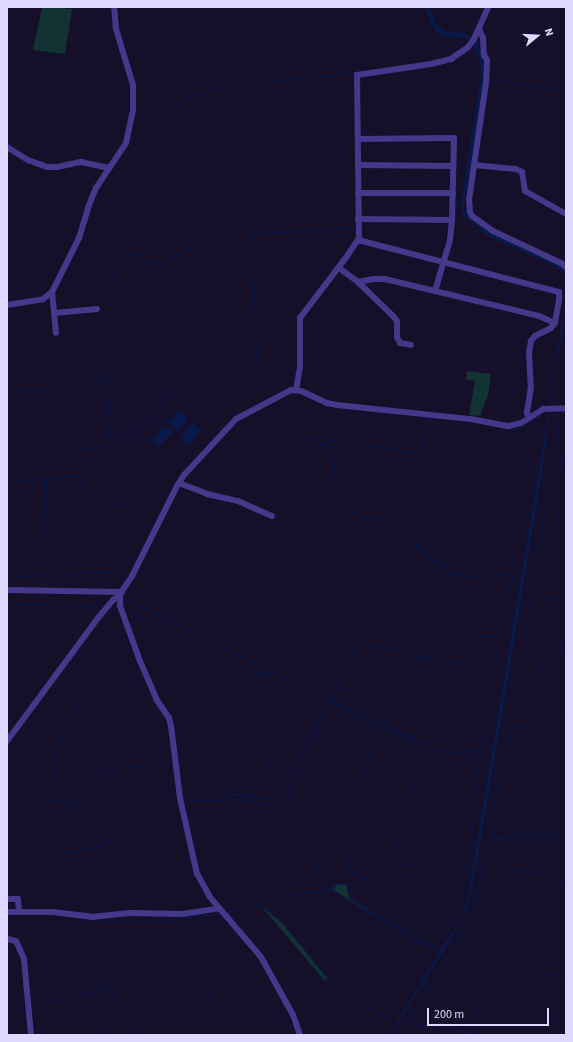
<!DOCTYPE html>
<html>
<head>
<meta charset="utf-8">
<style>
  body { margin:0 }
  #map { position:relative; width:573px; height:1042px; overflow:hidden; background:#160f2a; font-family:"Source Sans 3",sans-serif }
  div>[style] { position:absolute }
  .green>* { inset:0; background:#123234 }
  .water>* { inset:0; background:#08194a; transform-origin:0 0 }
  .stream>* { height:1px; margin:-0.5px; padding:0 0.5px; transform-origin:0.5px; border-radius:0.5px; background:#08194a }
  .minor>* { height:6px; margin:-3px; padding:0 3px; transform-origin:3px; border-radius:3px; background:#44388b }
  span { translate:-50% -50%; white-space:nowrap; text-align:center; line-height:1.15; -webkit-text-stroke:4px #160f2a; paint-order:stroke }
  .frame { position:absolute; inset:0; border:8px solid #e0d8ff; pointer-events:none }
  .north { position:absolute; left:517px; top:16px; width:40px; height:40px; -webkit-text-stroke:3px #160f2a; paint-order:stroke; rotate:72deg; font-size:11px; font-weight:700; line-height:16px; text-align:center; color:#e0d8ff }
  .north::after { content:''; display:block; margin:auto; width:14px; height:18px; background:#e0d8ff; clip-path:polygon(50% 0,100% 100%,50% 72%,0 100%) }
  .scale { position:absolute; left:427px; top:1008px; width:122px; height:18px; box-sizing:border-box; border:2px solid #e0d8ff; border-top:0; padding-left:5px; font-size:12px; line-height:14px; white-space:nowrap; color:#e0d8ff; -webkit-text-stroke:3px #160f2a; paint-order:stroke }
</style>
</head>
<body>
<div id="map">
  <div class="green">
    <i style="clip-path:polygon(42px 7px,72px 9px,65px 54px,33px 50px)"></i>
    <i style="clip-path:polygon(467px 371px,491px 374px,488px 395px,480px 416px,469px 415px,475px 381px,466px 379px)"></i>
    <i style="clip-path:polygon(337px 884px,346px 885px,349px 898px,383px 920px,332px 889px)"></i>
    <i style="clip-path:polygon(262px 907px,281px 922px,327px 978px,325px 981px)"></i>
  </div>
  <div class="water">
    <i style="clip-path:polygon(426px 7px,429px 7px,436px 24px,445px 31px,465px 33px,471px 37px,477px 42px,483px 57px,484px 83px,464px 204px,466px 215px,475px 224px,487px 232px,558px 264px,566px 272px,566px 276px,555px 266px,486px 235px,464px 217px,461px 208px,461px 202px,481px 76px,480px 61px,476px 50px,470px 40px,464px 38px,445px 37px,437px 32px,429px 20px)"></i>
    <i style="clip-path:polygon(566px 307px,566px 316px,554px 373px,544px 458px,500px 726px,470px 901px,465px 914px,441px 955px,391px 1035px,389px 1035px,436px 958px,439px 951px,461px 919px,467px 903px,546px 428px,553px 372px)"></i>
    <i style="left:179px;top:411px;width:13px;height:16px;rotate:42deg"></i>
    <i style="clip-path:polygon(192px 422px,201px 431px,189px 445px,181px 439px)"></i>
    <i style="clip-path:polygon(165px 426px,173px 432px,160px 445px,153px 440px)"></i>
  </div>
  <div class="stream">
    <i style="left:454px;top:53px;width:19px;rotate:-54deg"></i>
    <i style="left:488px;top:86px;width:14px;rotate:-21deg"></i>
    <i style="left:501px;top:81px;width:66px;rotate:8.7deg"></i>
    <i style="left:256px;top:358px;width:124px;rotate:-91.8deg"></i>
    <i style="left:252px;top:234px;width:102px;rotate:-3.9deg"></i>
    <i style="left:106px;top:375px;width:60px;rotate:86.2deg"></i>
    <i style="left:110px;top:435px;width:5px;rotate:53deg"></i>
    <i style="left:113px;top:439px;width:8px;rotate:-30deg"></i>
    <i style="left:120px;top:435px;width:33px;rotate:-39deg"></i>
    <i style="left:146px;top:414px;width:29px;rotate:-46deg"></i>
    <i style="left:7px;top:394px;width:8px;rotate:-7deg"></i>
    <i style="left:15px;top:393px;width:4px;rotate:-45deg"></i>
    <i style="left:18px;top:390px;width:7px;rotate:16deg"></i>
    <i style="left:25px;top:392px;width:77px;rotate:-10.4deg"></i>
    <i style="left:101px;top:378px;width:25px;rotate:-34deg"></i>
    <i style="left:122px;top:364px;width:45px;rotate:-43.2deg"></i>
    <i style="left:155px;top:333px;width:36px;rotate:-129deg"></i>
    <i style="left:132px;top:305px;width:11px;rotate:-117deg"></i>
    <i style="left:127px;top:295px;width:18px;rotate:-135deg"></i>
    <i style="left:114px;top:282px;width:8px;rotate:-113deg"></i>
    <i style="left:111px;top:275px;width:19px;rotate:-72deg"></i>
    <i style="left:117px;top:257px;width:20px;rotate:-11deg"></i>
    <i style="left:137px;top:253px;width:4px;rotate:56deg"></i>
    <i style="left:139px;top:256px;width:14px;rotate:30deg"></i>
    <i style="left:151px;top:263px;width:16px;rotate:-11deg"></i>
    <i style="left:167px;top:260px;width:25px;rotate:-27deg"></i>
    <i style="left:189px;top:249px;width:8px;rotate:-40deg"></i>
    <i style="left:195px;top:244px;width:10px;rotate:-61deg"></i>
    <i style="left:200px;top:235px;width:16px;rotate:-79deg"></i>
    <i style="left:203px;top:219px;width:51px;rotate:-112deg"></i>
    <i style="left:184px;top:172px;width:43px;rotate:-107.6deg"></i>
    <i style="left:171px;top:131px;width:14px;rotate:-94deg"></i>
    <i style="left:170px;top:117px;width:16px;rotate:-60deg"></i>
    <i style="left:178px;top:103px;width:13px;rotate:-29deg"></i>
    <i style="left:189px;top:97px;width:70px;rotate:-17.4deg"></i>
    <i style="left:256px;top:76px;width:10px;rotate:24deg"></i>
    <i style="left:265px;top:80px;width:11px;rotate:5deg"></i>
    <i style="left:276px;top:81px;width:94px;rotate:-6.7deg"></i>
    <i style="left:155px;top:416px;width:11px;rotate:41deg"></i>
    <i style="left:504px;top:428px;width:13px;rotate:9deg"></i>
    <i style="left:517px;top:430px;width:23px;rotate:-34deg"></i>
    <i style="left:536px;top:417px;width:5px"></i>
    <i style="left:269px;top:429px;width:20px;rotate:20deg"></i>
    <i style="left:288px;top:436px;width:22px;rotate:5deg"></i>
    <i style="left:310px;top:438px;width:13px;rotate:23deg"></i>
    <i style="left:322px;top:443px;width:8px;rotate:-23deg"></i>
    <i style="left:329px;top:440px;width:95px;rotate:8.5deg"></i>
    <i style="left:423px;top:454px;width:35px;rotate:-85deg"></i>
    <i style="left:426px;top:419px;width:6px;rotate:-9deg"></i>
    <i style="left:133px;top:433px;width:28px;rotate:30deg"></i>
    <i style="left:157px;top:447px;width:4px;rotate:-34deg"></i>
    <i style="left:148px;top:442px;width:39px;rotate:-50deg"></i>
    <i style="left:173px;top:412px;width:13px;rotate:-138deg"></i>
    <i style="left:324px;top:443px;width:13px;rotate:29deg"></i>
    <i style="left:335px;top:449px;width:35px;rotate:93deg"></i>
    <i style="left:333px;top:484px;width:16px;rotate:45deg"></i>
    <i style="left:344px;top:495px;width:20px;rotate:66deg"></i>
    <i style="left:352px;top:513px;width:8px;rotate:30deg"></i>
    <i style="left:359px;top:517px;width:24px;rotate:7deg"></i>
    <i style="left:383px;top:520px;width:72px;rotate:36.6deg"></i>
    <i style="left:441px;top:563px;width:28px;rotate:27deg"></i>
    <i style="left:44px;top:454px;width:64px;rotate:-7.2deg"></i>
    <i style="left:107px;top:446px;width:49px;rotate:-94.7deg"></i>
    <i style="left:103px;top:397px;width:13px;rotate:-99deg"></i>
    <i style="left:101px;top:384px;width:6px;rotate:-129deg"></i>
    <i style="left:553px;top:459px;width:8px;rotate:7deg"></i>
    <i style="left:561px;top:460px;width:11px;rotate:-63deg"></i>
    <i style="left:560px;top:460px;width:2px;rotate:27deg"></i>
    <i style="left:562px;top:461px;width:32px;rotate:103deg"></i>
    <i style="left:555px;top:492px;width:28px;rotate:88deg"></i>
    <i style="left:556px;top:520px;width:5px;rotate:68deg"></i>
    <i style="left:558px;top:525px;width:8px;rotate:14deg"></i>
    <i style="left:78px;top:476px;width:115px;rotate:65.9deg"></i>
    <i style="left:46px;top:479px;width:109px;rotate:89.5deg"></i>
    <i style="left:7px;top:483px;width:73px;rotate:-6.3deg"></i>
    <i style="left:80px;top:475px;width:46px;rotate:-40.6deg"></i>
    <i style="left:115px;top:445px;width:9px;rotate:-21deg"></i>
    <i style="left:123px;top:442px;width:29px;rotate:-44deg"></i>
    <i style="left:144px;top:422px;width:12px;rotate:-31deg"></i>
    <i style="left:154px;top:416px;width:22px;rotate:-54deg"></i>
    <i style="left:167px;top:398px;width:62px;rotate:-41.7deg"></i>
    <i style="left:213px;top:357px;width:12px;rotate:-55deg"></i>
    <i style="left:98px;top:521px;width:27px;rotate:-42deg"></i>
    <i style="left:118px;top:503px;width:13px;rotate:23deg"></i>
    <i style="left:130px;top:508px;width:87px;rotate:-46.4deg"></i>
    <i style="left:416px;top:546px;width:34px;rotate:38deg"></i>
    <i style="left:443px;top:567px;width:7px;rotate:63deg"></i>
    <i style="left:446px;top:573px;width:4px;rotate:34deg"></i>
    <i style="left:48px;top:569px;width:6px;rotate:51deg"></i>
    <i style="left:52px;top:574px;width:66px;rotate:-2.6deg"></i>
    <i style="left:7px;top:577px;width:39px;rotate:-3deg"></i>
    <i style="left:7px;top:587px;width:23px"></i>
    <i style="left:439px;top:595px;width:22px;rotate:-63deg"></i>
    <i style="left:449px;top:575px;width:9px;rotate:-6deg"></i>
    <i style="left:458px;top:574px;width:19px;rotate:16deg"></i>
    <i style="left:476px;top:579px;width:6px;rotate:-18deg"></i>
    <i style="left:482px;top:577px;width:6px;rotate:-59deg"></i>
    <i style="left:485px;top:572px;width:30px;rotate:9deg"></i>
    <i style="left:532px;top:596px;width:34px;rotate:8deg"></i>
    <i style="left:123px;top:597px;width:4px;rotate:45deg"></i>
    <i style="left:126px;top:600px;width:98px;rotate:25.3deg"></i>
    <i style="left:215px;top:642px;width:51px;rotate:28.1deg"></i>
    <i style="left:260px;top:666px;width:7px;rotate:63deg"></i>
    <i style="left:7px;top:603px;width:97px;rotate:1.8deg"></i>
    <i style="left:109px;top:607px;width:9px;rotate:13deg"></i>
    <i style="left:124px;top:611px;width:131px;rotate:24.8deg"></i>
    <i style="left:243px;top:666px;width:16px;rotate:30deg"></i>
    <i style="left:257px;top:674px;width:13px;rotate:-9deg"></i>
    <i style="left:270px;top:672px;width:22px;rotate:21deg"></i>
    <i style="left:291px;top:680px;width:12px;rotate:31deg"></i>
    <i style="left:301px;top:686px;width:85px;rotate:24.2deg"></i>
    <i style="left:379px;top:721px;width:18px;rotate:29deg"></i>
    <i style="left:395px;top:730px;width:39px;rotate:23deg"></i>
    <i style="left:169px;top:619px;width:32px;rotate:-64deg"></i>
    <i style="left:566px;top:629px;width:18px;rotate:109deg"></i>
    <i style="left:560px;top:646px;width:14px;rotate:65deg"></i>
    <i style="left:524px;top:642px;width:185px;rotate:-81.3deg"></i>
    <i style="left:552px;top:459px;width:38px;rotate:-78deg"></i>
    <i style="left:75px;top:653px;width:25px;rotate:42deg"></i>
    <i style="left:354px;top:654px;width:60px;rotate:24.4deg"></i>
    <i style="left:269px;top:672px;width:46px;rotate:110.4deg"></i>
    <i style="left:253px;top:715px;width:57px;rotate:24.8deg"></i>
    <i style="left:305px;top:739px;width:2px;rotate:63deg"></i>
    <i style="left:338px;top:686px;width:59px;rotate:26.1deg"></i>
    <i style="left:332px;top:699px;width:26px;rotate:-69deg"></i>
    <i style="left:341px;top:675px;width:37px;rotate:-61deg"></i>
    <i style="left:359px;top:643px;width:45px;rotate:10.3deg"></i>
    <i style="left:403px;top:651px;width:17px;rotate:21deg"></i>
    <i style="left:386px;top:724px;width:75px;rotate:-63.8deg"></i>
    <i style="left:419px;top:657px;width:8px;rotate:-7deg"></i>
    <i style="left:427px;top:656px;width:40px;rotate:12deg"></i>
    <i style="left:466px;top:664px;width:32px;rotate:-79deg"></i>
    <i style="left:472px;top:633px;width:30px;rotate:8deg"></i>
    <i style="left:502px;top:637px;width:62px;rotate:-80.7deg"></i>
    <i style="left:7px;top:731px;width:4px;rotate:63deg"></i>
    <i style="left:11px;top:741px;width:20px;rotate:66deg"></i>
    <i style="left:19px;top:759px;width:71px;rotate:74.4deg"></i>
    <i style="left:38px;top:827px;width:21px;rotate:53deg"></i>
    <i style="left:51px;top:844px;width:17px;rotate:31deg"></i>
    <i style="left:66px;top:853px;width:29px;rotate:-10deg"></i>
    <i style="left:95px;top:848px;width:32px;rotate:-32deg"></i>
    <i style="left:122px;top:831px;width:28px;rotate:-23deg"></i>
    <i style="left:148px;top:820px;width:28px;rotate:-38deg"></i>
    <i style="left:170px;top:803px;width:8px;rotate:-14deg"></i>
    <i style="left:451px;top:746px;width:25px;rotate:11deg"></i>
    <i style="left:476px;top:751px;width:5px;rotate:-37deg"></i>
    <i style="left:480px;top:748px;width:10px;rotate:-66deg"></i>
    <i style="left:484px;top:739px;width:42px;rotate:-80.3deg"></i>
    <i style="left:511px;top:754px;width:9px;rotate:-117deg"></i>
    <i style="left:507px;top:746px;width:19px;rotate:-84deg"></i>
    <i style="left:509px;top:727px;width:21px;rotate:-3deg"></i>
    <i style="left:530px;top:726px;width:60px;rotate:-80.4deg"></i>
    <i style="left:540px;top:667px;width:8px;rotate:-40deg"></i>
    <i style="left:500px;top:755px;width:7px;rotate:8deg"></i>
    <i style="left:507px;top:756px;width:11px;rotate:-15deg"></i>
    <i style="left:518px;top:753px;width:40px;rotate:-44deg"></i>
    <i style="left:547px;top:725px;width:24px;rotate:-36deg"></i>
    <i style="left:475px;top:756px;width:13px;rotate:-9deg"></i>
    <i style="left:261px;top:758px;width:35px;rotate:-65deg"></i>
    <i style="left:277px;top:765px;width:34px;rotate:-64deg"></i>
    <i style="left:95px;top:770px;width:6px;rotate:18deg"></i>
    <i style="left:101px;top:772px;width:5px;rotate:68deg"></i>
    <i style="left:103px;top:777px;width:10px;rotate:11deg"></i>
    <i style="left:113px;top:779px;width:15px;rotate:-74deg"></i>
    <i style="left:117px;top:765px;width:20px;rotate:3deg"></i>
    <i style="left:137px;top:766px;width:36px;rotate:-6deg"></i>
    <i style="left:289px;top:771px;width:9px;rotate:-49deg"></i>
    <i style="left:295px;top:764px;width:73px;rotate:-64.1deg"></i>
    <i style="left:102px;top:772px;width:4px;rotate:-34deg"></i>
    <i style="left:105px;top:770px;width:9px;rotate:6deg"></i>
    <i style="left:227px;top:793px;width:48px;rotate:7.1deg"></i>
    <i style="left:275px;top:799px;width:9px;rotate:-69deg"></i>
    <i style="left:278px;top:791px;width:14px;rotate:-54deg"></i>
    <i style="left:286px;top:780px;width:9px;rotate:-63deg"></i>
    <i style="left:290px;top:772px;width:55px;rotate:-155.3deg"></i>
    <i style="left:250px;top:795px;width:37px;rotate:-59deg"></i>
    <i style="left:289px;top:795px;width:4px;rotate:-104deg"></i>
    <i style="left:288px;top:791px;width:9px;rotate:-72deg"></i>
    <i style="left:291px;top:782px;width:57px;rotate:-63.9deg"></i>
    <i style="left:58px;top:800px;width:21px;rotate:-104deg"></i>
    <i style="left:53px;top:780px;width:39px;rotate:-83deg"></i>
    <i style="left:58px;top:741px;width:5px;rotate:-37deg"></i>
    <i style="left:62px;top:738px;width:8px;rotate:-83deg"></i>
    <i style="left:63px;top:730px;width:25px;rotate:-53deg"></i>
    <i style="left:78px;top:710px;width:41px;rotate:-109.7deg"></i>
    <i style="left:64px;top:671px;width:5px;rotate:-68deg"></i>
    <i style="left:183px;top:801px;width:55px;rotate:-2.1deg"></i>
    <i style="left:238px;top:799px;width:40px;rotate:8.5deg"></i>
    <i style="left:278px;top:805px;width:14px;rotate:-39deg"></i>
    <i style="left:289px;top:796px;width:16px;rotate:22deg"></i>
    <i style="left:304px;top:802px;width:14px;rotate:51deg"></i>
    <i style="left:313px;top:813px;width:60px;rotate:87.1deg"></i>
    <i style="left:316px;top:873px;width:18px;rotate:52deg"></i>
    <i style="left:327px;top:887px;width:79px;rotate:31.5deg"></i>
    <i style="left:394px;top:928px;width:50px;rotate:27.6deg"></i>
    <i style="left:70px;top:805px;width:16px;rotate:63deg"></i>
    <i style="left:77px;top:819px;width:35px;rotate:39deg"></i>
    <i style="left:37px;top:824px;width:13px;rotate:-48deg"></i>
    <i style="left:46px;top:814px;width:10px;rotate:-101deg"></i>
    <i style="left:44px;top:804px;width:14px;rotate:-21deg"></i>
    <i style="left:57px;top:799px;width:16px;rotate:22deg"></i>
    <i style="left:72px;top:805px;width:7px;rotate:-34deg"></i>
    <i style="left:78px;top:801px;width:28px;rotate:-60deg"></i>
    <i style="left:92px;top:777px;width:22px;rotate:-77deg"></i>
    <i style="left:97px;top:756px;width:6px;rotate:-129deg"></i>
    <i style="left:93px;top:751px;width:12px;rotate:-114deg"></i>
    <i style="left:88px;top:740px;width:32px;rotate:-103deg"></i>
    <i style="left:81px;top:709px;width:3px;rotate:180deg"></i>
    <i style="left:493px;top:835px;width:10px;rotate:6deg"></i>
    <i style="left:503px;top:836px;width:2px;rotate:63deg"></i>
    <i style="left:511px;top:835px;width:41px;rotate:-1.4deg"></i>
    <i style="left:552px;top:834px;width:15px;rotate:20deg"></i>
    <i style="left:512px;top:835px;width:5px;rotate:-37deg"></i>
    <i style="left:516px;top:832px;width:26px;rotate:-83deg"></i>
    <i style="left:519px;top:806px;width:19px;rotate:-69deg"></i>
    <i style="left:495px;top:838px;width:59px"></i>
    <i style="left:554px;top:838px;width:13px;rotate:23deg"></i>
    <i style="left:507px;top:838px;width:29px;rotate:104deg"></i>
    <i style="left:500px;top:866px;width:46px;rotate:12.5deg"></i>
    <i style="left:545px;top:876px;width:14px;rotate:21deg"></i>
    <i style="left:558px;top:881px;width:6px;rotate:59deg"></i>
    <i style="left:561px;top:886px;width:5px;rotate:11deg"></i>
    <i style="left:396px;top:868px;width:41px;rotate:-15.8deg"></i>
    <i style="left:435px;top:857px;width:31px;rotate:19deg"></i>
    <i style="left:464px;top:867px;width:10px;rotate:6deg"></i>
    <i style="left:366px;top:877px;width:19px;rotate:-159deg"></i>
    <i style="left:348px;top:870px;width:26px;rotate:-88deg"></i>
    <i style="left:349px;top:844px;width:35px;rotate:-78deg"></i>
    <i style="left:356px;top:810px;width:9px;rotate:-103deg"></i>
    <i style="left:354px;top:801px;width:78px;rotate:-69deg"></i>
    <i style="left:347px;top:885px;width:13px;rotate:77deg"></i>
    <i style="left:350px;top:898px;width:79px;rotate:31.1deg"></i>
    <i style="left:418px;top:939px;width:14px;rotate:25deg"></i>
    <i style="left:431px;top:945px;width:5px"></i>
    <i style="left:436px;top:945px;width:38px;rotate:-60deg"></i>
    <i style="left:455px;top:912px;width:20px;rotate:-70deg"></i>
    <i style="left:462px;top:893px;width:44px;rotate:-79.5deg"></i>
    <i style="left:470px;top:850px;width:38px;rotate:-85deg"></i>
    <i style="left:473px;top:812px;width:53px;rotate:-82.5deg"></i>
    <i style="left:480px;top:759px;width:21px;rotate:-163deg"></i>
    <i style="left:460px;top:753px;width:27px;rotate:-170deg"></i>
    <i style="left:332px;top:890px;width:8px;rotate:-50deg"></i>
    <i style="left:337px;top:884px;width:11px"></i>
    <i style="left:348px;top:884px;width:40px;rotate:-18deg"></i>
    <i style="left:386px;top:872px;width:7px;rotate:-56deg"></i>
    <i style="left:390px;top:866px;width:50px;rotate:-72.6deg"></i>
    <i style="left:405px;top:818px;width:7px;rotate:-82deg"></i>
    <i style="left:406px;top:811px;width:65px;rotate:-73.8deg"></i>
    <i style="left:424px;top:749px;width:3px;rotate:-108deg"></i>
    <i style="left:423px;top:746px;width:91px;rotate:-154deg"></i>
    <i style="left:341px;top:706px;width:10px;rotate:-156deg"></i>
    <i style="left:332px;top:702px;width:4px;rotate:166deg"></i>
    <i style="left:328px;top:703px;width:30px;rotate:114deg"></i>
    <i style="left:316px;top:730px;width:61px;rotate:25.3deg"></i>
    <i style="left:290px;top:894px;width:34px;rotate:-5deg"></i>
    <i style="left:324px;top:891px;width:5px;rotate:-22deg"></i>
    <i style="left:256px;top:905px;width:9px;rotate:13deg"></i>
    <i style="left:265px;top:907px;width:21px;rotate:41deg"></i>
    <i style="left:281px;top:921px;width:80px;rotate:50.6deg"></i>
    <i style="left:332px;top:983px;width:63px;rotate:32.7deg"></i>
    <i style="left:226px;top:912px;width:33px;rotate:-14deg"></i>
    <i style="left:258px;top:904px;width:17px;rotate:-25deg"></i>
    <i style="left:203px;top:917px;width:8px;rotate:140deg"></i>
    <i style="left:197px;top:922px;width:27px;rotate:96deg"></i>
    <i style="left:194px;top:949px;width:81px;rotate:72deg"></i>
    <i style="left:76px;top:922px;width:82px;rotate:-0.7deg"></i>
    <i style="left:158px;top:921px;width:63px;rotate:-7.4deg"></i>
    <i style="left:454px;top:931px;width:23px;rotate:29deg"></i>
    <i style="left:474px;top:942px;width:6px;rotate:-51deg"></i>
    <i style="left:478px;top:937px;width:4px;rotate:14deg"></i>
    <i style="left:482px;top:938px;width:18px;rotate:43deg"></i>
    <i style="left:495px;top:950px;width:13px;rotate:29deg"></i>
    <i style="left:506px;top:956px;width:24px;rotate:17deg"></i>
    <i style="left:529px;top:963px;width:17px;rotate:36deg"></i>
    <i style="left:543px;top:973px;width:9px;rotate:21deg"></i>
    <i style="left:551px;top:976px;width:5px;rotate:-11deg"></i>
    <i style="left:556px;top:975px;width:12px;rotate:31deg"></i>
    <i style="left:7px;top:1005px;width:14px;rotate:17deg"></i>
    <i style="left:20px;top:1009px;width:6px;rotate:-18deg"></i>
    <i style="left:31px;top:1006px;width:62px;rotate:-14deg"></i>
    <i style="left:91px;top:991px;width:5px;rotate:-22deg"></i>
    <i style="left:96px;top:989px;width:9px;rotate:-58deg"></i>
    <i style="left:101px;top:981px;width:6px;rotate:-9deg"></i>
    <i style="left:107px;top:980px;width:16px;rotate:55deg"></i>
    <i style="left:116px;top:993px;width:15px;rotate:70deg"></i>
    <i style="left:121px;top:1007px;width:31px;rotate:63deg"></i>
    <i style="left:407px;top:1023px;width:43px;rotate:5.3deg"></i>
    <i style="left:450px;top:1027px;width:22px;rotate:21deg"></i>
    <i style="left:467px;top:1033px;width:77px;rotate:-65.4deg"></i>
    <i style="left:101px;top:1035px;width:34px;rotate:-114deg"></i>
    <i style="left:87px;top:1004px;width:5px;rotate:-68deg"></i>
    <i style="left:89px;top:999px;width:3px;rotate:-108deg"></i>
    <i style="left:88px;top:996px;width:9px;rotate:-18deg"></i>
    <i style="left:97px;top:993px;width:9px;rotate:-36deg"></i>
    <i style="left:104px;top:988px;width:2px;rotate:27deg"></i>
    <i style="left:106px;top:989px;width:5px;rotate:37deg"></i>
    <i style="left:110px;top:992px;width:22px;rotate:68deg"></i>
    <i style="left:118px;top:1012px;width:5px;rotate:11deg"></i>
    <i style="left:401px;top:1035px;width:131px;rotate:-59.3deg"></i>
    <i style="left:468px;top:922px;width:22px;rotate:-68deg"></i>
    <i style="left:476px;top:902px;width:55px;rotate:-80.5deg"></i>
    <i style="left:485px;top:848px;width:8px;rotate:-67deg"></i>
    <i style="left:488px;top:841px;width:7px;rotate:-27deg"></i>
    <i style="left:494px;top:838px;width:8px;rotate:-130deg"></i>
    <i style="left:489px;top:832px;width:58px;rotate:-81deg"></i>
    <i style="left:498px;top:775px;width:20px;rotate:-75deg"></i>
    <i style="left:419px;top:1035px;width:12px;rotate:-59deg"></i>
    <i style="left:499px;top:1035px;width:4px;rotate:-124deg"></i>
    <i style="left:497px;top:1032px;width:6px;rotate:-81deg"></i>
    <i style="left:498px;top:1026px;width:23px;rotate:-56deg"></i>
    <i style="left:511px;top:1007px;width:5px;rotate:-53deg"></i>
    <i style="left:514px;top:1003px;width:17px;rotate:-28deg"></i>
    <i style="left:529px;top:995px;width:26px;rotate:61deg"></i>
    <i style="left:542px;top:1018px;width:10px;rotate:-29deg"></i>
    <i style="left:551px;top:1013px;width:8px;rotate:76deg"></i>
    <i style="left:553px;top:1021px;width:17px;rotate:57deg"></i>
  </div>
  <div class="minor">
    <i style="left:479px;top:29px;width:10px;rotate:66deg"></i>
    <i style="left:483px;top:38px;width:17px;rotate:87deg"></i>
    <i style="left:484px;top:55px;width:6px;rotate:59deg"></i>
    <i style="left:487px;top:60px;width:23px;rotate:92deg"></i>
    <i style="left:486px;top:83px;width:117px;rotate:98.3deg"></i>
    <i style="left:469px;top:199px;width:13px;rotate:86deg"></i>
    <i style="left:470px;top:212px;width:4px;rotate:63deg"></i>
    <i style="left:472px;top:216px;width:26px;rotate:36deg"></i>
    <i style="left:493px;top:231px;width:75px;rotate:25.2deg"></i>
    <i style="left:561px;top:263px;width:6px;rotate:39deg"></i>
    <i style="left:358px;top:139px;width:96px;rotate:-0.6deg"></i>
    <i style="left:454px;top:138px;width:82px;rotate:91.4deg"></i>
    <i style="left:452px;top:220px;width:20px;rotate:96deg"></i>
    <i style="left:450px;top:240px;width:53px;rotate:106.4deg"></i>
    <i style="left:7px;top:147px;width:25px;rotate:32deg"></i>
    <i style="left:28px;top:160px;width:20px;rotate:20deg"></i>
    <i style="left:47px;top:167px;width:10px"></i>
    <i style="left:57px;top:167px;width:25px;rotate:-12deg"></i>
    <i style="left:81px;top:162px;width:29px;rotate:12deg"></i>
    <i style="left:358px;top:165px;width:95px;rotate:0.6deg"></i>
    <i style="left:474px;top:165px;width:42px;rotate:5.4deg"></i>
    <i style="left:516px;top:169px;width:7px;rotate:27deg"></i>
    <i style="left:522px;top:172px;width:19px;rotate:81deg"></i>
    <i style="left:525px;top:191px;width:47px;rotate:29.3deg"></i>
    <i style="left:358px;top:193px;width:95px"></i>
    <i style="left:358px;top:219px;width:94px;rotate:0.6deg"></i>
    <i style="left:358px;top:240px;width:208px;rotate:14.5deg"></i>
    <i style="left:559px;top:292px;width:8px;rotate:90deg"></i>
    <i style="left:559px;top:300px;width:23px;rotate:100deg"></i>
    <i style="left:555px;top:323px;width:6px;rotate:129deg"></i>
    <i style="left:551px;top:328px;width:18px;rotate:153deg"></i>
    <i style="left:535px;top:336px;width:6px;rotate:129deg"></i>
    <i style="left:531px;top:341px;width:11px;rotate:100deg"></i>
    <i style="left:529px;top:352px;width:35px;rotate:87deg"></i>
    <i style="left:531px;top:387px;width:26px;rotate:99deg"></i>
    <i style="left:527px;top:413px;width:4px;rotate:63deg"></i>
    <i style="left:339px;top:268px;width:24px;rotate:36deg"></i>
    <i style="left:358px;top:282px;width:16px;rotate:-11deg"></i>
    <i style="left:374px;top:279px;width:11px"></i>
    <i style="left:385px;top:279px;width:158px;rotate:13.5deg"></i>
    <i style="left:539px;top:316px;width:17px;rotate:24deg"></i>
    <i style="left:358px;top:282px;width:49px;rotate:44.2deg"></i>
    <i style="left:393px;top:316px;width:6px;rotate:51deg"></i>
    <i style="left:397px;top:321px;width:16px;rotate:90deg"></i>
    <i style="left:397px;top:337px;width:7px;rotate:63deg"></i>
    <i style="left:400px;top:343px;width:11px;rotate:10deg"></i>
    <i style="left:52px;top:292px;width:41px;rotate:84.4deg"></i>
    <i style="left:7px;top:305px;width:36px;rotate:-9deg"></i>
    <i style="left:43px;top:299px;width:11px;rotate:-38deg"></i>
    <i style="left:52px;top:292px;width:60px;rotate:-63.4deg"></i>
    <i style="left:79px;top:238px;width:34px;rotate:-73deg"></i>
    <i style="left:89px;top:205px;width:18px;rotate:-68deg"></i>
    <i style="left:96px;top:188px;width:54px;rotate:-56.3deg"></i>
    <i style="left:126px;top:143px;width:35px;rotate:-78deg"></i>
    <i style="left:133px;top:109px;width:24px;rotate:-90deg"></i>
    <i style="left:133px;top:85px;width:59px;rotate:-106.9deg"></i>
    <i style="left:116px;top:29px;width:22px;rotate:-95deg"></i>
    <i style="left:55px;top:313px;width:42px;rotate:-5.4deg"></i>
    <i style="left:296px;top:390px;width:23px;rotate:-80deg"></i>
    <i style="left:300px;top:367px;width:49px;rotate:-90deg"></i>
    <i style="left:300px;top:318px;width:78px;rotate:-52.8deg"></i>
    <i style="left:347px;top:256px;width:22px;rotate:-56deg"></i>
    <i style="left:359px;top:238px;width:163px;rotate:-90.7deg"></i>
    <i style="left:357px;top:75px;width:75px;rotate:-8.5deg"></i>
    <i style="left:431px;top:64px;width:21px;rotate:-14deg"></i>
    <i style="left:451px;top:59px;width:21px;rotate:-35deg"></i>
    <i style="left:468px;top:47px;width:10px;rotate:-53deg"></i>
    <i style="left:474px;top:39px;width:35px;rotate:-66deg"></i>
    <i style="left:179px;top:483px;width:30px;rotate:21deg"></i>
    <i style="left:207px;top:494px;width:32px;rotate:13deg"></i>
    <i style="left:238px;top:501px;width:37px;rotate:24deg"></i>
    <i style="left:7px;top:590px;width:115px;rotate:1deg"></i>
    <i style="left:7px;top:741px;width:153px;rotate:-53.5deg"></i>
    <i style="left:98px;top:618px;width:23px;rotate:-50deg"></i>
    <i style="left:113px;top:600px;width:9px;rotate:-36deg"></i>
    <i style="left:7px;top:899px;width:11px"></i>
    <i style="left:18px;top:899px;width:13px;rotate:86deg"></i>
    <i style="left:7px;top:912px;width:46px"></i>
    <i style="left:53px;top:912px;width:39px;rotate:7deg"></i>
    <i style="left:92px;top:917px;width:38px;rotate:-6deg"></i>
    <i style="left:130px;top:913px;width:53px;rotate:1.1deg"></i>
    <i style="left:183px;top:914px;width:36px;rotate:-9deg"></i>
    <i style="left:7px;top:939px;width:9px;rotate:13deg"></i>
    <i style="left:16px;top:941px;width:20px;rotate:66deg"></i>
    <i style="left:24px;top:959px;width:76px;rotate:84.7deg"></i>
    <i style="left:300px;top:1035px;width:21px;rotate:-109deg"></i>
    <i style="left:293px;top:1015px;width:66px;rotate:-118.9deg"></i>
    <i style="left:261px;top:957px;width:79px;rotate:-130.4deg"></i>
    <i style="left:210px;top:897px;width:26px;rotate:-119deg"></i>
    <i style="left:197px;top:874px;width:78px;rotate:-102.6deg"></i>
    <i style="left:180px;top:798px;width:73px;rotate:-97.1deg"></i>
    <i style="left:171px;top:726px;width:8px;rotate:-104deg"></i>
    <i style="left:169px;top:718px;width:22px;rotate:-124deg"></i>
    <i style="left:157px;top:700px;width:43px;rotate:-113.6deg"></i>
    <i style="left:140px;top:661px;width:59px;rotate:-110deg"></i>
    <i style="left:120px;top:606px;width:12px;rotate:-90deg"></i>
    <i style="left:120px;top:594px;width:22px;rotate:-56deg"></i>
    <i style="left:132px;top:576px;width:101px;rotate:-63.4deg"></i>
    <i style="left:177px;top:486px;width:13px;rotate:-58deg"></i>
    <i style="left:184px;top:475px;width:76px;rotate:-47.1deg"></i>
    <i style="left:236px;top:419px;width:62px;rotate:-27.8deg"></i>
    <i style="left:291px;top:390px;width:10px;rotate:6deg"></i>
    <i style="left:301px;top:391px;width:29px;rotate:25deg"></i>
    <i style="left:327px;top:403px;width:10px;rotate:11deg"></i>
    <i style="left:337px;top:405px;width:135px;rotate:6deg"></i>
    <i style="left:471px;top:419px;width:38px;rotate:11deg"></i>
    <i style="left:508px;top:426px;width:13px;rotate:-13deg"></i>
    <i style="left:521px;top:423px;width:26px;rotate:-32deg"></i>
    <i style="left:543px;top:409px;width:23px;rotate:-2deg"></i>
  </div>
  <div class="frame"></div>
  <div class="north">N</div>
  <div class="scale">200 m</div>
</div>
</body>
</html>
